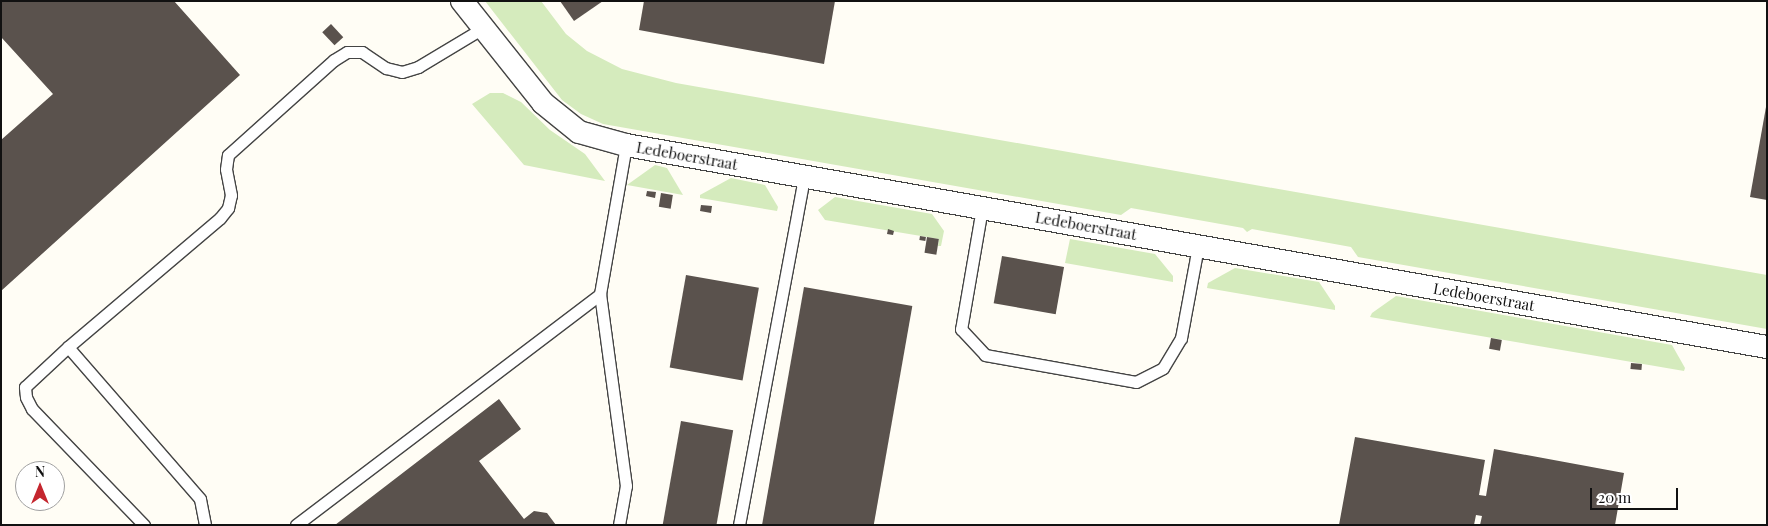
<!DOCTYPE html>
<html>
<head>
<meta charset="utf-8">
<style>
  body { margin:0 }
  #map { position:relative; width:1768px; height:526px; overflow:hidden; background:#fffdf5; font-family:"Playfair Display",serif }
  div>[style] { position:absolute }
  .green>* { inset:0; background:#d5ebbd }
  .building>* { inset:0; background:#5a524d; transform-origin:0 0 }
  .roads { filter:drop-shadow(1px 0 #444) drop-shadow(-1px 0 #444) drop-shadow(0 1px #444) drop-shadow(0 -1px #444) }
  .lane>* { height:11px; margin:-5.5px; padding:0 5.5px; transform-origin:5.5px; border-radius:5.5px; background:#fff }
  .street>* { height:22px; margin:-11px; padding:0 11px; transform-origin:11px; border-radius:11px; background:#fff }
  span { translate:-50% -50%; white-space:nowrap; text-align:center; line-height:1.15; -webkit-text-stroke:5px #fff; paint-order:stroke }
  .street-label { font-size:15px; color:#111 }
  .frame { position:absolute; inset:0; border:2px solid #111; pointer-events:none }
  .north { position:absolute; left:15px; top:461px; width:50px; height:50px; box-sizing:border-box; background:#fff; border:1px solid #a0a0a0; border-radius:50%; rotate:0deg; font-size:14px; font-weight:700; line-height:20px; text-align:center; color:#111 }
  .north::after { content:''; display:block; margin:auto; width:18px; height:22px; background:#c4262e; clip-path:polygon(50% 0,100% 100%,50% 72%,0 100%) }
  .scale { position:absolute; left:1590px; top:488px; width:88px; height:22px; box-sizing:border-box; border:2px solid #111; border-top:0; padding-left:6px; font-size:15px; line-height:18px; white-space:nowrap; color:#111; -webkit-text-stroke:4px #fff; paint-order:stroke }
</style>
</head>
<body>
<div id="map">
  <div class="green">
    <i style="clip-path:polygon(485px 1px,541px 1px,566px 34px,587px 51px,622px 69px,676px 83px,1767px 275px,1767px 329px,1358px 257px,1351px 247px,1252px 229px,1247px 232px,1243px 228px,1131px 208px,1121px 215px,603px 124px,581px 114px,562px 100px)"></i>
    <i style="clip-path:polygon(490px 93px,503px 93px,521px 102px,550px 130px,585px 154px,605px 181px,524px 165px,472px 104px)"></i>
    <i style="clip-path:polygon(655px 165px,667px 168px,683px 195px,627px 185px)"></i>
    <i style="clip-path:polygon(731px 178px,765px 185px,778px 207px,777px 211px,700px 198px,700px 195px)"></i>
    <i style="clip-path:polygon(835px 197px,932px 214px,944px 231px,941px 246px,938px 246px,939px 239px,825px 220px,818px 210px)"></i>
    <i style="clip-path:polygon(1070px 239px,1155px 254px,1173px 276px,1173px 282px,1065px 263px)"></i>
    <i style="clip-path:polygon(1235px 268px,1319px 282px,1335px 306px,1335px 310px,1207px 288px,1208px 283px)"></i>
    <i style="clip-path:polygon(1396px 296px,1672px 345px,1685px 368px,1684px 371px,1370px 317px,1372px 313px)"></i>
  </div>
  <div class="building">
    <i style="clip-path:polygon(1px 1px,174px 1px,240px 75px,1px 291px,1px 140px,53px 94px,1px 37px)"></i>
    <i style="clip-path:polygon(560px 1px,603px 1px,574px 21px)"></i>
    <i style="clip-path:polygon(644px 1px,835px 1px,824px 64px,639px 30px)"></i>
    <i style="left:331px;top:24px;width:18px;height:12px;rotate:47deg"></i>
    <i style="clip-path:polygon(1766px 107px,1767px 107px,1767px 200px,1750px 197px)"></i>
    <i style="clip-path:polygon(647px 191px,656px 192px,655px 198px,646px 196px)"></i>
    <i style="left:661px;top:193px;width:12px;height:14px;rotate:9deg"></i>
    <i style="clip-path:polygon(701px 205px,712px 206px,711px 213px,700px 211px)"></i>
    <i style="clip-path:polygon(888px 229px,894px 231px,893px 235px,887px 234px)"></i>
    <i style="left:920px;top:236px;width:6px;height:4px;rotate:9deg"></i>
    <i style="left:927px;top:237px;width:12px;height:16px;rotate:9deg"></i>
    <i style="left:1002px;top:256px;width:63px;height:48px;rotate:10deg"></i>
    <i style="left:686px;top:275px;width:74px;height:94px;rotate:10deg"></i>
    <i style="left:804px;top:287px;width:110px;height:242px;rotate:10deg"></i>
    <i style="left:1491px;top:338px;width:11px;height:11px;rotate:10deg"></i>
    <i style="left:1631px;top:363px;width:11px;height:6px;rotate:5deg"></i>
    <i style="clip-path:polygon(499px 399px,521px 429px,479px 461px,524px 519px,534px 511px,547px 513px,556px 525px,335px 525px)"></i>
    <i style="left:681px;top:421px;width:53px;height:106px;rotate:10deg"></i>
    <i style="clip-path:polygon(1355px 437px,1485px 460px,1479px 495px,1486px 496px,1494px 449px,1624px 473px,1615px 525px,1480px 525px,1482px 516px,1476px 515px,1474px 525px,1339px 525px)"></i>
  </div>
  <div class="roads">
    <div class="lane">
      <i style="left:982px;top:208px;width:123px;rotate:99.8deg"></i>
      <i style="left:961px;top:329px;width:35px;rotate:47deg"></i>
      <i style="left:985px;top:355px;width:153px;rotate:10.1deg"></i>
      <i style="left:1136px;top:382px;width:30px;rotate:-27deg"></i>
      <i style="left:1163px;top:368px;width:35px;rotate:-59deg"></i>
      <i style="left:1181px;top:338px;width:94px;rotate:-79.5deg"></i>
      <i style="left:68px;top:347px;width:201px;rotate:49deg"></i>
      <i style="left:200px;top:499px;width:26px;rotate:79deg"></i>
      <i style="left:144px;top:525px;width:161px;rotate:-134deg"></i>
      <i style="left:32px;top:409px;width:13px;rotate:-117deg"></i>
      <i style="left:26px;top:397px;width:10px;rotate:-96deg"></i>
      <i style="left:25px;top:387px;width:59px;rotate:-42.9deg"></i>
      <i style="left:68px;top:347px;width:199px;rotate:-40.3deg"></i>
      <i style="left:220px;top:218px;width:13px;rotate:-51deg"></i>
      <i style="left:228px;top:208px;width:13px;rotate:-77deg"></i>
      <i style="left:231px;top:195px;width:26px;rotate:-101deg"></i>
      <i style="left:226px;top:169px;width:14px;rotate:-82deg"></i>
      <i style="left:228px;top:155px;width:142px;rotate:-41.9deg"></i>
      <i style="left:334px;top:60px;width:15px;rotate:-32deg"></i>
      <i style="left:347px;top:52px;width:15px"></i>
      <i style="left:362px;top:52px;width:29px;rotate:34deg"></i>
      <i style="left:386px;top:68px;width:16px;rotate:14deg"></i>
      <i style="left:402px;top:72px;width:17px;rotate:-17deg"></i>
      <i style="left:418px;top:67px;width:76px;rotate:-31deg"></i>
      <i style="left:296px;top:525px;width:382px;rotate:-37.2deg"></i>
      <i style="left:619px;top:525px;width:40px;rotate:-80deg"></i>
      <i style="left:626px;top:486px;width:194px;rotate:-97.7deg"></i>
      <i style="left:600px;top:294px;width:151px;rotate:-80.1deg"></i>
      <i style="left:739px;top:525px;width:355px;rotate:-79.4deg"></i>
    </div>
    <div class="street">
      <i style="left:462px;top:1px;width:130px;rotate:51.5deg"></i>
      <i style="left:543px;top:103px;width:46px;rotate:38.9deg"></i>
      <i style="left:579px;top:132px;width:49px;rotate:15.5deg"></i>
      <i style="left:626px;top:145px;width:1159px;rotate:10.04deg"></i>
    </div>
  </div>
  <div class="street-label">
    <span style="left:687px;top:156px;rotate:10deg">Ledeboerstraat</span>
    <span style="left:1086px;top:226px;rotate:10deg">Ledeboerstraat</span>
    <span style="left:1484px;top:297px;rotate:10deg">Ledeboerstraat</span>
  </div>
  <div class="frame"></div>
  <div class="north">N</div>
  <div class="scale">20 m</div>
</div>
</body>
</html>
